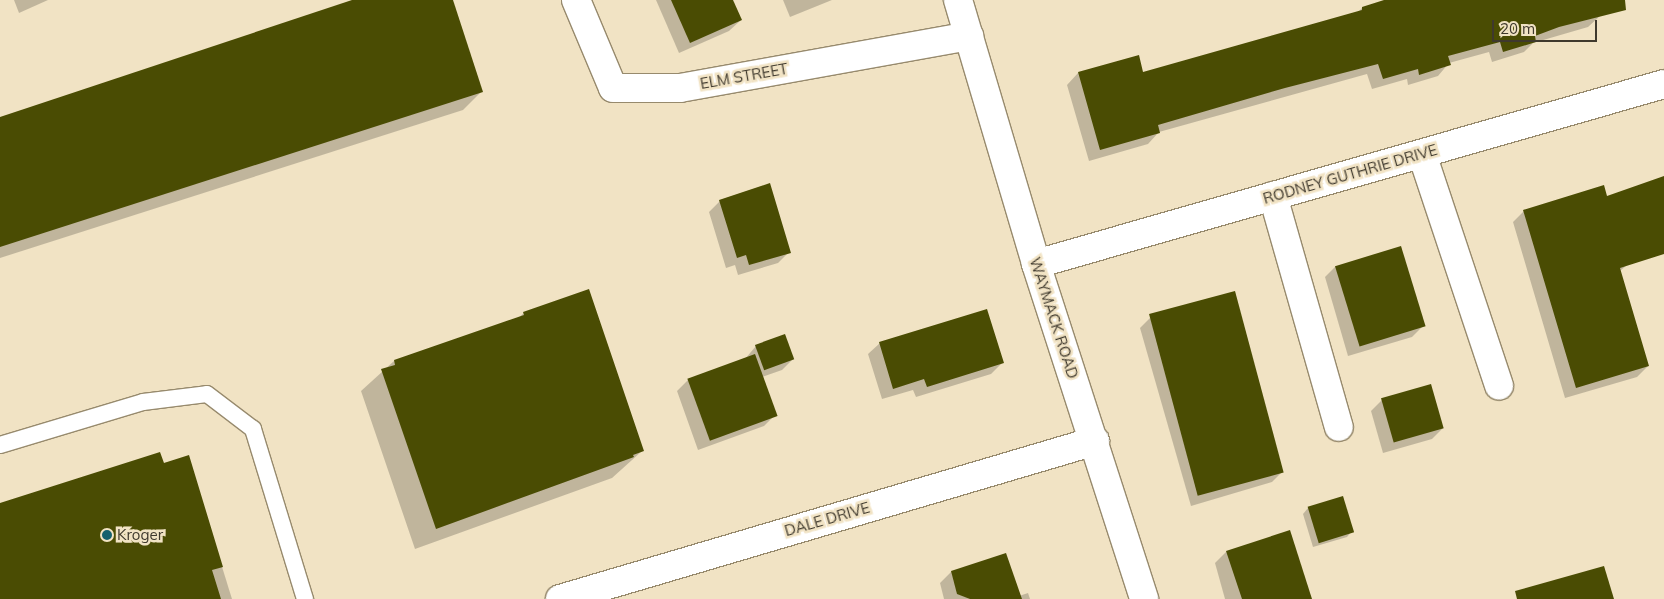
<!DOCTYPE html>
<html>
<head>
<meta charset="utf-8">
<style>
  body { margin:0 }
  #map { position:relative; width:1664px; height:599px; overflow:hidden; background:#f1e3c4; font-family:Mulish,sans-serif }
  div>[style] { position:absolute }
  .shadow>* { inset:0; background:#0003 }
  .building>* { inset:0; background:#4a4c03; transform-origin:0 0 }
  .roads { filter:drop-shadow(1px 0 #978a6d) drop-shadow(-1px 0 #978a6d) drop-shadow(0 1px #978a6d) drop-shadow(0 -1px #978a6d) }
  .lane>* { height:16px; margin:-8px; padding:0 8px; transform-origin:8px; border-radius:8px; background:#fff }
  .street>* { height:28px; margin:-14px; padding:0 14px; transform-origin:14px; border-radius:14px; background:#fff }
  .dots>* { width:14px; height:14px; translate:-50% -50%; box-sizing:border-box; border:2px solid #f1e3c4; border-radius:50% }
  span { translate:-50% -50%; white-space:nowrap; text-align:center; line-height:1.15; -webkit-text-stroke:5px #f1e3c4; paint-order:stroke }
  .street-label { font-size:15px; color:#3f392d }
  .poi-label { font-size:15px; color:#3f392d }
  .left { translate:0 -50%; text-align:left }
  .scale { position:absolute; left:1492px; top:20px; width:105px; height:22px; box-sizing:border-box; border:2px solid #3f392d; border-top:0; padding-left:6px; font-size:15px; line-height:18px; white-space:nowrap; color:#3f392d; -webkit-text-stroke:4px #f1e3c4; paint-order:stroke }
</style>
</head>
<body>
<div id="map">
  <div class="shadow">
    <i style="clip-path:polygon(14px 0,48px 0,19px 13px)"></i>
    <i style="clip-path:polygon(356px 0,452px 0,481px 92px,463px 110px,0 258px,0 118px)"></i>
    <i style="clip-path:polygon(656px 0,732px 0,741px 20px,729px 31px,679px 53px)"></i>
    <i style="clip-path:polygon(783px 0,832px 0,790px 17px)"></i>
    <i style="clip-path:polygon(1388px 0,1596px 0,1600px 16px,1588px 27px,1533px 43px,1524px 52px,1492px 62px,1489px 52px,1449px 63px,1438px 76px,1408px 85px,1407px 79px,1372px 89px,1367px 74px,1159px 132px,1148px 144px,1089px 161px,1067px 85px,1078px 73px,1138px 57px,1142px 73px,1357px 13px,1362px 8px)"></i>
    <i style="clip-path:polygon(1664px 177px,1664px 248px,1627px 265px,1620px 271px,1648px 366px,1637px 377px,1565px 398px,1513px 222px,1524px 211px,1606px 198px)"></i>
    <i style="clip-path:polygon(720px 201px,789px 252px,778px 263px,738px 275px,735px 265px,726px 268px,709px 212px)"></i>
    <i style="clip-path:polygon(1336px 266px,1423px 326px,1412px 337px,1348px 356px,1325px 277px)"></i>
    <i style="clip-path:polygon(524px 313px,642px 451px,612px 478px,415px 549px,361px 391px,394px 361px,517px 319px)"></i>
    <i style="clip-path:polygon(1151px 317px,1283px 471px,1272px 482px,1191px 506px,1140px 328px)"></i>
    <i style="clip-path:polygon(880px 343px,1002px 363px,991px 374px,916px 397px,913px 390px,882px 399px,868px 354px)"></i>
    <i style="clip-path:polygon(756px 346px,793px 359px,782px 370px,762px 377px,775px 415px,764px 426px,698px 450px,677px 391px,688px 380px,745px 359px)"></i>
    <i style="clip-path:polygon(1382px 400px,1443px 428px,1432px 439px,1383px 453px,1371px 411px)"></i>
    <i style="clip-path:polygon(188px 457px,232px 599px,0 599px,0 504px)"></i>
    <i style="clip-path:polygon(1342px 498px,1352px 531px,1347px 537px,1313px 547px,1303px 514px,1308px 508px)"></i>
    <i style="clip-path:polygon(1226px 552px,1311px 599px,1225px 599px,1215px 563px)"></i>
    <i style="clip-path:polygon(1005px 554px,1019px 596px,1028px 593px,1030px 599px,944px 599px,940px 583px,951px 572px)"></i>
  </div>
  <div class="building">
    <i style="clip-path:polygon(352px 0,453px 0,483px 92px,0 247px,0 117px)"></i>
    <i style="clip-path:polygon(671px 0,733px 0,742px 20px,690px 43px)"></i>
    <i style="clip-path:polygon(1384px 0,1625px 0,1626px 10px,1559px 27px,1535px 36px,1536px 42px,1503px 52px,1500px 42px,1448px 56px,1451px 65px,1419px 75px,1418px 69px,1383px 79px,1378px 64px,1285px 88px,1158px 125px,1160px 133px,1100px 150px,1078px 72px,1139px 55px,1143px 72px,1362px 10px,1362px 7px)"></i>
    <i style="clip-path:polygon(1664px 176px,1664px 254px,1620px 268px,1649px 366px,1576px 388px,1523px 210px,1604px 185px,1607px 196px)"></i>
    <i style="clip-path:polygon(770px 183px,791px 253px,749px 265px,746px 255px,737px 258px,719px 200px)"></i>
    <i style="left:1401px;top:246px;width:84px;height:69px;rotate:73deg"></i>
    <i style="clip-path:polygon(589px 289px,644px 451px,633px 455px,634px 457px,436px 529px,381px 369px,395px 365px,394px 360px,524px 315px,523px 312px)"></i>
    <i style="left:1235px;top:291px;width:188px;height:89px;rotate:75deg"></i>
    <i style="clip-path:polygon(987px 309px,1004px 363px,927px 387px,924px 379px,893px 389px,879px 342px)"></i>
    <i style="left:785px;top:334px;width:27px;height:32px;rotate:70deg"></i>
    <i style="left:755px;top:354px;width:66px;height:72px;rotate:70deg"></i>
    <i style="left:1431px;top:384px;width:46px;height:52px;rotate:74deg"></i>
    <i style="clip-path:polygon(160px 452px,164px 463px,189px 455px,223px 567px,212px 570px,221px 599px,0 599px,0 503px)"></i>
    <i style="left:1343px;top:496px;width:38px;height:37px;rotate:73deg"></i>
    <i style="clip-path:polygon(1290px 530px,1312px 599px,1242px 599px,1226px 551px)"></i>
    <i style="clip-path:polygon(1006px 553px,1022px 599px,970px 599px,957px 594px,951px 571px)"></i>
    <i style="clip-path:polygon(1604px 566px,1614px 599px,1517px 599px,1515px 591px)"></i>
  </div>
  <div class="roads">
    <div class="lane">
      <i style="left:0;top:445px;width:149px;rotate:-16.7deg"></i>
      <i style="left:143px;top:402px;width:64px;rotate:-7.1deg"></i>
      <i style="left:207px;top:394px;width:58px;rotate:37.3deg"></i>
      <i style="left:253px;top:429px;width:178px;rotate:73deg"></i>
    </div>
    <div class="street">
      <i style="left:576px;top:0;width:95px;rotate:67.2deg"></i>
      <i style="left:613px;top:88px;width:67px"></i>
      <i style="left:680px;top:88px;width:294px;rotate:-10.2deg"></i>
      <i style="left:958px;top:0;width:275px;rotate:73.5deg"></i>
      <i style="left:1036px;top:264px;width:352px;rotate:72.1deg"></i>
      <i style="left:1422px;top:154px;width:244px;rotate:71.6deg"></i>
      <i style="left:1273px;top:196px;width:240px;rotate:74.1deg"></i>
      <i style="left:1036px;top:264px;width:653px;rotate:-15.99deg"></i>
      <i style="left:560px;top:599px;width:558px;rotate:-16.45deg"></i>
    </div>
  </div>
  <div class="dots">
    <i style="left:107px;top:535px;background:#15616d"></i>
  </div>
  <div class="street-label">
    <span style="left:744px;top:76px;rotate:-10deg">ELM STREET</span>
    <span style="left:1350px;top:174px;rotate:-16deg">RODNEY GUTHRIE DRIVE</span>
    <span style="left:1054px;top:318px;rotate:72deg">WAYMACK ROAD</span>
    <span style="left:827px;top:519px;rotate:-16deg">DALE DRIVE</span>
  </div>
  <div class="poi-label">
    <span class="left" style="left:117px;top:535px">Kroger</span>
  </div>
  <div class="scale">20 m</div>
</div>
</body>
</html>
